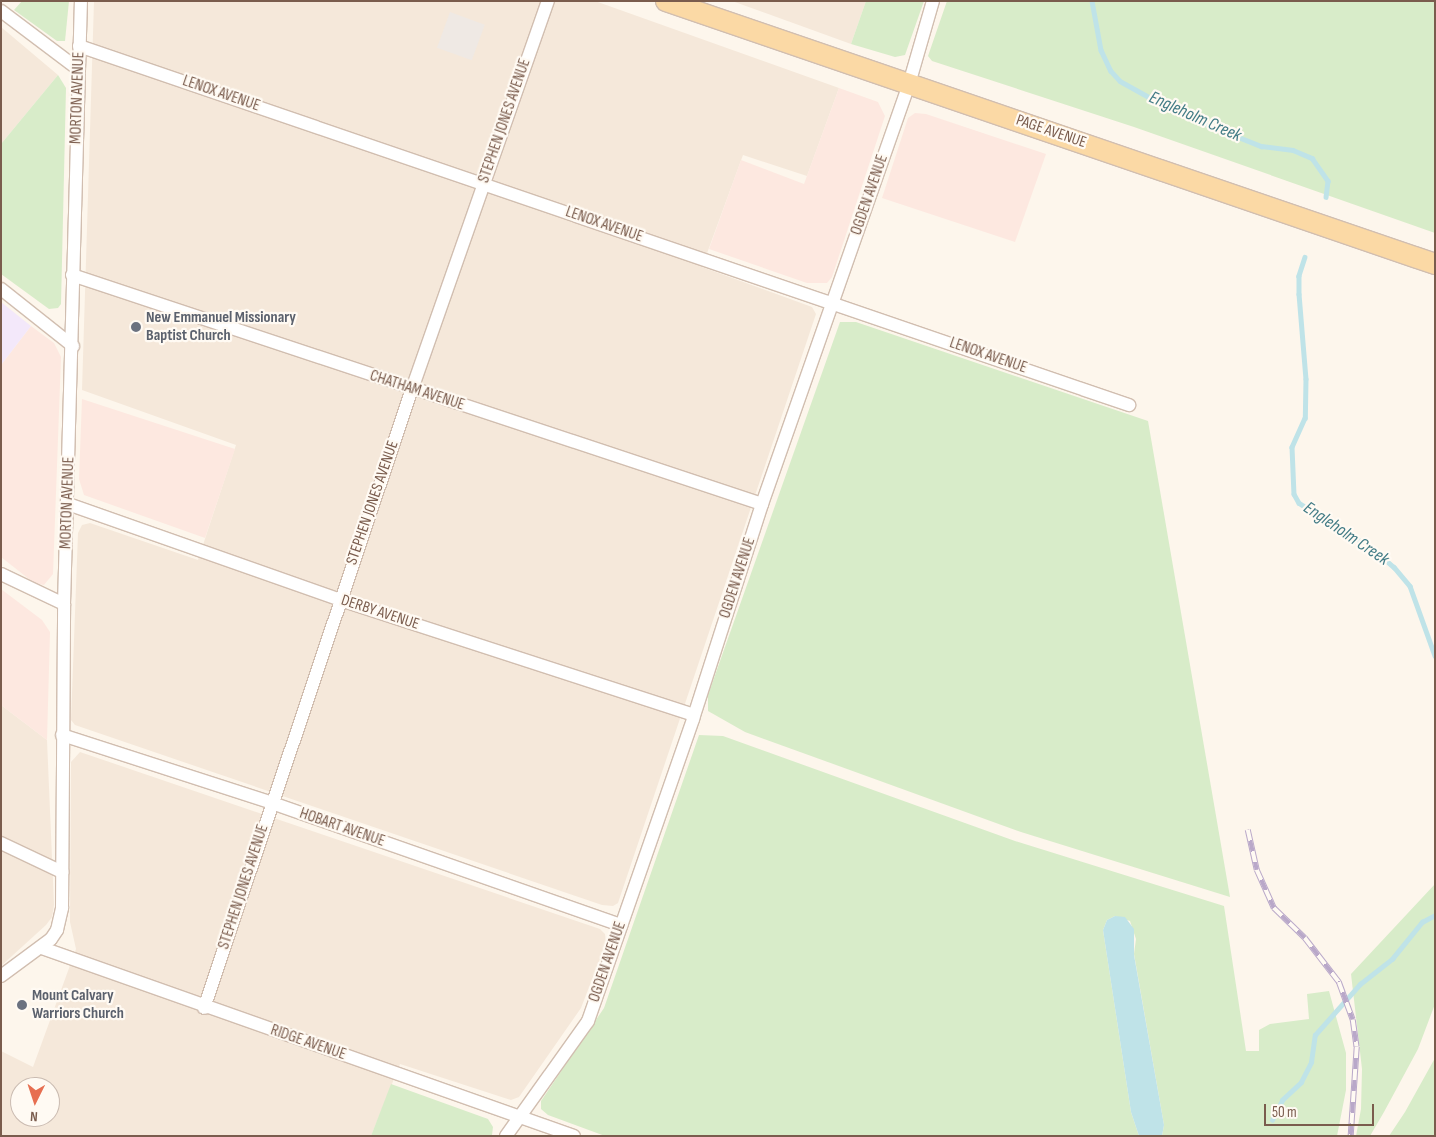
<!DOCTYPE html>
<html>
<head>
<meta charset="utf-8">
<style>
  body { margin:0 }
  #map { position:relative; width:1436px; height:1137px; overflow:hidden; background:#fdf6ec; font-family:"Sofia Sans Condensed",sans-serif }
  div>[style] { position:absolute }
  .residential>* { inset:0; background:#f5e8da }
  .commercial>* { inset:0; background:#fde8e0 }
  .industrial>* { inset:0; background:#efe9e4; transform-origin:0 0 }
  .education>* { inset:0; background:#f3e8fa }
  .green>* { inset:0; background:#d8ecc9 }
  .water>* { inset:0; background:#bfe3e8 }
  .stream>* { height:4.5px; margin:-2.25px; padding:0 2.25px; transform-origin:2.25px; border-radius:2.25px; background:#bfe3e8 }
  .roads { filter:drop-shadow(1px 0 #d1beb0) drop-shadow(-1px 0 #d1beb0) drop-shadow(0 1px #d1beb0) drop-shadow(0 -1px #d1beb0) }
  .street>* { height:12px; margin:-6px; padding:0 6px; transform-origin:6px; border-radius:6px; background:#fff }
  .primary>* { height:20px; margin:-10px; padding:0 10px; transform-origin:10px; border-radius:10px; background:#fbd9a5 }
  .rail>* { height:5.5px; margin-top:-2.75px; transform-origin:0; background:repeating-linear-gradient(90deg,#fffaf3 0 11px,#b9a8c9 0 22px); box-sizing:border-box; border-block:1px solid #b9a8c9 }
  .dots>* { width:14px; height:14px; translate:-50% -50%; box-sizing:border-box; border:2px solid #fffaf3; border-radius:50% }
  span { translate:-50% -50%; white-space:nowrap; text-align:center; line-height:1.15; -webkit-text-stroke:4.5px #fffaf3; paint-order:stroke }
  .street-label { font-size:16px; color:#7a5c4d }
  .worship-label { font-size:16px; color:#5b616d; font-weight:700 }
  .left { translate:0 -50%; text-align:left }
  .water-label { font-size:18px; color:#437c86; font-style:italic }
  .frame { position:absolute; inset:0; border:2px solid #7a5c4d; pointer-events:none }
  .north { position:absolute; left:10px; top:1077px; width:50px; height:50px; box-sizing:border-box; background:#fffaf3; border:1px solid #cabbb1; border-radius:50%; rotate:184deg; font-size:14px; font-weight:700; line-height:20px; text-align:center; color:#7a5c4d }
  .north::after { content:''; display:block; margin:auto; width:18px; height:22px; background:#e76f51; clip-path:polygon(50% 0,100% 100%,50% 72%,0 100%) }
  .scale { position:absolute; left:1264px; top:1104px; width:110px; height:22px; box-sizing:border-box; border:2px solid #7a5c4d; border-top:0; padding-left:6px; font-size:15px; line-height:18px; white-space:nowrap; color:#7a5c4d; -webkit-text-stroke:4px #fffaf3; paint-order:stroke }
</style>
</head>
<body>
<div id="map">
  <div class="residential">
    <i style="clip-path:polygon(94px 1px,595px 1px,839px 88px,807px 176px,743px 155px,702px 267px,812px 307px,816px 314px,618px 903px,613px 906px,602px 905px,75px 725px,71px 720px,78px 533px,82px 525px,90px 523px,198px 560px,236px 445px,82px 390px)"></i>
    <i style="clip-path:polygon(732px 1px,866px 1px,851px 44px)"></i>
    <i style="clip-path:polygon(1px 27px,58px 75px,1px 144px)"></i>
    <i style="clip-path:polygon(1px 705px,47px 740px,54px 905px,52px 917px,46px 925px,1px 966px)"></i>
    <i style="clip-path:polygon(evenodd,80px 752px,600px 929px,605px 934px,606px 943px,581px 1008px,519px 1097px,511px 1100px,400px 1064px,371px 1136px,1px 1136px,1px 1051px,33px 1067px,76px 949px,70px 922px,71px 762px,80px 752px,20px 1087px,50px 1087px,50px 1117px,20px 1117px,20px 1087px)"></i>
  </div>
  <div class="commercial">
    <i style="clip-path:polygon(839px 88px,878px 102px,885px 116px,832px 277px,827px 283px,807px 283px,709px 249px,741px 160px,804px 184px)"></i>
    <i style="clip-path:polygon(915px 113px,926px 114px,1046px 154px,1015px 242px,882px 198px,908px 118px)"></i>
    <i style="clip-path:polygon(31px 326px,54px 343px,61px 357px,53px 574px,44px 585px,34px 583px,1px 557px,1px 365px)"></i>
    <i style="clip-path:polygon(82px 399px,235px 449px,205px 538px,84px 495px,79px 479px)"></i>
    <i style="clip-path:polygon(1px 589px,42px 620px,50px 632px,47px 740px,1px 705px)"></i>
  </div>
  <div class="industrial">
    <i style="left:450px;top:12px;width:37px;height:38px;rotate:20deg"></i>
  </div>
  <div class="education">
    <i style="clip-path:polygon(1px 302px,31px 326px,1px 365px)"></i>
  </div>
  <div class="green">
    <i style="clip-path:polygon(22px 1px,69px 1px,65px 41px,57px 41px,14px 10px)"></i>
    <i style="clip-path:polygon(866px 1px,924px 1px,905px 55px,895px 57px,851px 44px)"></i>
    <i style="clip-path:polygon(947px 1px,1435px 1px,1435px 233px,1134px 127px,932px 61px,928px 56px)"></i>
    <i style="clip-path:polygon(58px 75px,66px 88px,61px 304px,58px 308px,49px 309px,1px 274px,1px 144px)"></i>
    <i style="clip-path:polygon(840px 322px,856px 322px,1148px 421px,1230px 897px,1021px 832px,745px 732px,708px 711px,708px 695px)"></i>
    <i style="clip-path:polygon(699px 735px,723px 736px,1015px 841px,1224px 906px,1246px 1051px,1259px 1051px,1259px 1030px,1270px 1024px,1309px 1019px,1307px 994px,1329px 991px,1346px 1053px,1346px 1090px,1337px 1136px,1162px 1136px,1164px 1125px,1134px 954px,1136px 939px,1130px 921px,1115px 916px,1107px 920px,1103px 930px,1131px 1112px,1139px 1136px,605px 1136px,548px 1115px,541px 1109px,541px 1101px,604px 1008px)"></i>
    <i style="clip-path:polygon(1435px 884px,1435px 1004px,1418px 1049px,1384px 1112px,1370px 1136px,1356px 1136px,1361px 1109px,1362px 1069px,1351px 974px)"></i>
    <i style="clip-path:polygon(1435px 1058px,1435px 1136px,1389px 1136px,1405px 1112px)"></i>
    <i style="clip-path:polygon(391px 1084px,488px 1119px,493px 1127px,492px 1135px,371px 1136px)"></i>
  </div>
  <div class="water">
    <i style="clip-path:polygon(1115px 916px,1125px 917px,1134px 929px,1134px 955px,1164px 1125px,1162px 1136px,1139px 1136px,1131px 1112px,1103px 930px,1107px 920px)"></i>
  </div>
  <div class="stream">
    <i style="left:1092px;top:1px;width:50px;rotate:79.6deg"></i>
    <i style="left:1101px;top:50px;width:23px;rotate:65deg"></i>
    <i style="left:1111px;top:71px;width:13px;rotate:48deg"></i>
    <i style="left:1120px;top:81px;width:64px;rotate:29deg"></i>
    <i style="left:1176px;top:112px;width:92px;rotate:21.8deg"></i>
    <i style="left:1261px;top:146px;width:32px;rotate:7deg"></i>
    <i style="left:1293px;top:150px;width:21px;rotate:23deg"></i>
    <i style="left:1312px;top:158px;width:28px;rotate:55deg"></i>
    <i style="left:1328px;top:181px;width:16px;rotate:97deg"></i>
    <i style="left:1305px;top:257px;width:20px;rotate:108deg"></i>
    <i style="left:1299px;top:276px;width:18px;rotate:90deg"></i>
    <i style="left:1299px;top:294px;width:85px;rotate:85.3deg"></i>
    <i style="left:1306px;top:379px;width:39px;rotate:91deg"></i>
    <i style="left:1305px;top:418px;width:32px;rotate:114deg"></i>
    <i style="left:1292px;top:447px;width:47px;rotate:87.6deg"></i>
    <i style="left:1294px;top:494px;width:10px;rotate:61deg"></i>
    <i style="left:1299px;top:503px;width:87px;rotate:31.9deg"></i>
    <i style="left:1373px;top:549px;width:28px;rotate:41deg"></i>
    <i style="left:1394px;top:567px;width:25px;rotate:50deg"></i>
    <i style="left:1410px;top:586px;width:74px;rotate:70.3deg"></i>
    <i style="left:1272px;top:1120px;width:22px;rotate:-63deg"></i>
    <i style="left:1282px;top:1100px;width:26px;rotate:-43deg"></i>
    <i style="left:1301px;top:1082px;width:22px;rotate:-63deg"></i>
    <i style="left:1311px;top:1062px;width:27px;rotate:-82deg"></i>
    <i style="left:1315px;top:1035px;width:68px;rotate:-48.6deg"></i>
    <i style="left:1360px;top:984px;width:41px;rotate:-38deg"></i>
    <i style="left:1392px;top:959px;width:48px;rotate:-51deg"></i>
    <i style="left:1422px;top:922px;width:15px;rotate:-28deg"></i>
  </div>
  <div class="roads">
    <div class="street">
      <i style="left:1px;top:11px;width:96px;rotate:37deg"></i>
      <i style="left:79px;top:46px;width:1110px;rotate:18.88deg"></i>
      <i style="left:72px;top:275px;width:727px;rotate:18.36deg"></i>
      <i style="left:1px;top:289px;width:92px;rotate:38.4deg"></i>
      <i style="left:68px;top:504px;width:288px;rotate:19.4deg"></i>
      <i style="left:340px;top:600px;width:372px;rotate:18deg"></i>
      <i style="left:1px;top:574px;width:70px;rotate:25.5deg"></i>
      <i style="left:62px;top:735px;width:221px;rotate:17.9deg"></i>
      <i style="left:272px;top:803px;width:370px;rotate:19.3deg"></i>
      <i style="left:1px;top:843px;width:68px;rotate:25.4deg"></i>
      <i style="left:42px;top:948px;width:564px;rotate:19.46deg"></i>
      <i style="left:1px;top:976px;width:62px;rotate:-36.5deg"></i>
      <i style="left:51px;top:939px;width:11px;rotate:-56deg"></i>
      <i style="left:57px;top:930px;width:23px;rotate:-77deg"></i>
      <i style="left:62px;top:908px;width:304px;rotate:-89.6deg"></i>
      <i style="left:64px;top:604px;width:603px;rotate:-88.39deg"></i>
      <i style="left:204px;top:1008px;width:653px;rotate:-71.43deg"></i>
      <i style="left:412px;top:389px;width:411px;rotate:-70.7deg"></i>
      <i style="left:506px;top:1136px;width:141px;rotate:-54.5deg"></i>
      <i style="left:588px;top:1021px;width:320px;rotate:-70.8deg"></i>
      <i style="left:693px;top:719px;width:226px;rotate:-72.2deg"></i>
      <i style="left:762px;top:504px;width:445px;rotate:-70.7deg"></i>
      <i style="left:909px;top:84px;width:86px;rotate:-73.9deg"></i>
    </div>
    <div class="primary">
      <i style="left:666px;top:1px;width:813px;rotate:18.88deg"></i>
    </div>
  </div>
  <div class="rail">
    <i style="left:1248px;top:830px;width:41px;rotate:77.3deg"></i>
    <i style="left:1257px;top:870px;width:42px;rotate:65.9deg"></i>
    <i style="left:1274px;top:908px;width:43px;rotate:44.1deg"></i>
    <i style="left:1305px;top:938px;width:56px;rotate:52.3deg"></i>
    <i style="left:1339px;top:982px;width:40px;rotate:69.8deg"></i>
    <i style="left:1353px;top:1020px;width:27px;rotate:82deg"></i>
    <i style="left:1357px;top:1047px;width:89px;rotate:93.9deg"></i>
  </div>
  <div class="dots">
    <i style="left:136px;top:327px;background:#6b7280"></i>
    <i style="left:22px;top:1005px;background:#6b7280"></i>
  </div>
  <div class="street-label">
    <span style="left:221px;top:94px;rotate:19deg">LENOX AVENUE</span>
    <span style="left:78px;top:98px;rotate:-88deg">MORTON AVENUE</span>
    <span style="left:505px;top:121px;rotate:-71deg">STEPHEN JONES AVENUE</span>
    <span style="left:1051px;top:132px;rotate:19deg">PAGE AVENUE</span>
    <span style="left:870px;top:195px;rotate:-71deg">OGDEN AVENUE</span>
    <span style="left:604px;top:225px;rotate:19deg">LENOX AVENUE</span>
    <span style="left:988px;top:356px;rotate:19deg">LENOX AVENUE</span>
    <span style="left:417px;top:391px;rotate:18deg">CHATHAM AVENUE</span>
    <span style="left:68px;top:503px;rotate:-88deg">MORTON AVENUE</span>
    <span style="left:373px;top:503px;rotate:-71deg">STEPHEN JONES AVENUE</span>
    <span style="left:738px;top:578px;rotate:-72deg">OGDEN AVENUE</span>
    <span style="left:380px;top:613px;rotate:18deg">DERBY AVENUE</span>
    <span style="left:342px;top:828px;rotate:19deg">HOBART AVENUE</span>
    <span style="left:244px;top:887px;rotate:-72deg">STEPHEN JONES AVENUE</span>
    <span style="left:608px;top:962px;rotate:-71deg">OGDEN AVENUE</span>
    <span style="left:308px;top:1043px;rotate:19deg">RIDGE AVENUE</span>
  </div>
  <div class="worship-label">
    <span class="left" style="left:146px;top:327px">New Emmanuel Missionary<br>Baptist Church</span>
    <span class="left" style="left:32px;top:1005px">Mount Calvary<br>Warriors Church</span>
  </div>
  <div class="water-label">
    <span style="left:1195px;top:117px;rotate:24deg">Engleholm Creek</span>
    <span style="left:1346px;top:534px;rotate:34deg">Engleholm Creek</span>
  </div>
  <div class="frame"></div>
  <div class="north">N</div>
  <div class="scale">50 m</div>
</div>
</body>
</html>
